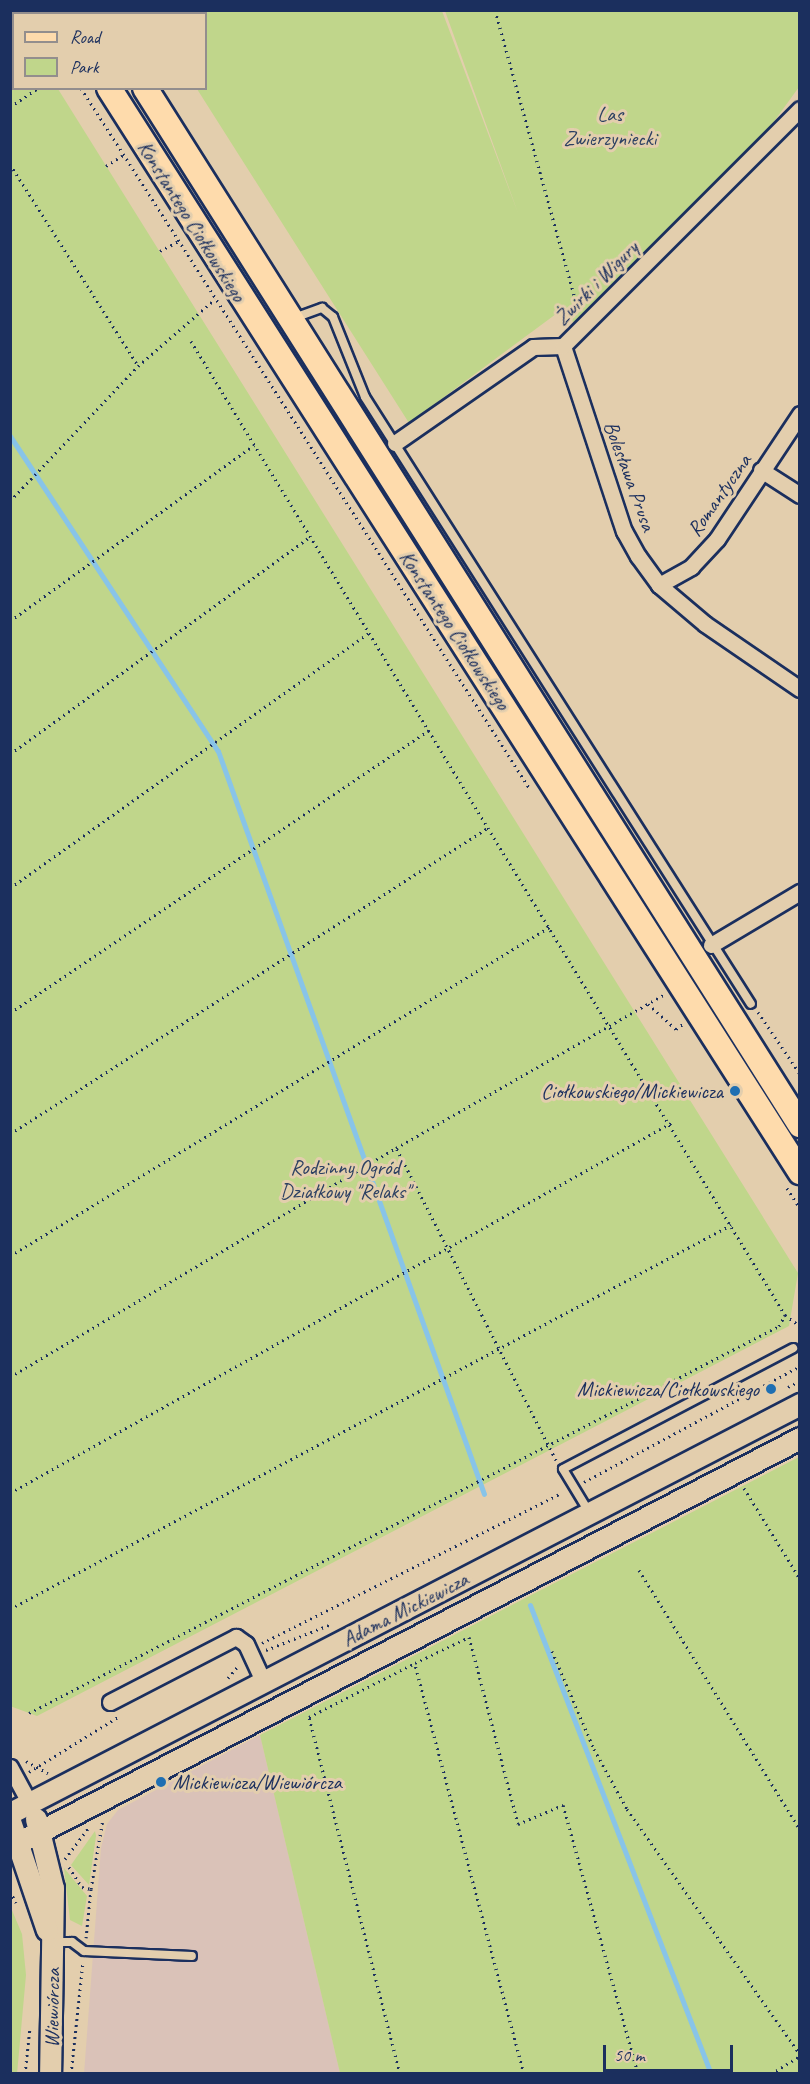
<!DOCTYPE html>
<html>
<head>
<meta charset="utf-8">
<style>
  body { margin:0 }
  #map { position:relative; width:810px; height:2084px; overflow:hidden; background:#e3cead; font-family:Caveat,sans-serif }
  div>[style] { position:absolute }
  .built>* { inset:0; background:#dac2b8 }
  .green>* { inset:0; background:#c0d68b }
  .stream>* { height:5px; margin:-2.5px; padding:0 2.5px; transform-origin:2.5px; border-radius:2.5px; background:#88c4e8 }
  .path>* { height:3px; margin-top:-1.5px; transform-origin:0; background:repeating-linear-gradient(90deg,#1b2f5e 0 1.5px,transparent 0 6px) }
  .roads { filter:drop-shadow(2px 0 #1b2f5e) drop-shadow(-2px 0 #1b2f5e) drop-shadow(0 2px #1b2f5e) drop-shadow(0 -2px #1b2f5e) }
  .lane>* { height:8px; margin:-4px; padding:0 4px; transform-origin:4px; border-radius:4px; background:#e3cead }
  .street>* { height:15px; margin:-7.5px; padding:0 7.5px; transform-origin:7.5px; border-radius:7.5px; background:#e3cead }
  .secondary>* { height:21px; margin:-10.5px; padding:0 10.5px; transform-origin:10.5px; border-radius:10.5px; background:#e3cead }
  .primary>* { height:24px; margin:-12px; padding:0 12px; transform-origin:12px; border-radius:12px; background:#fedbac }
  .dots>* { width:16px; height:16px; translate:-50% -50%; box-sizing:border-box; border:3px solid #e3cead; border-radius:50% }
  span { translate:-50% -50%; white-space:nowrap; text-align:center; line-height:1.15; -webkit-text-stroke:6px #e3cead; paint-order:stroke }
  .park-label { font-size:21px; color:#2c4062 }
  .street-label { font-size:21px; color:#1b2f5e }
  .poi-label { font-size:21px; color:#1b2f5e }
  .right { translate:-100% -50%; text-align:right }
  .left { translate:0 -50%; text-align:left }
  .frame { position:absolute; inset:0; border:12px solid #1b2f5e; pointer-events:none }
  .legend { position:absolute; left:12px; top:12px; width:195px; height:78px; box-sizing:border-box; background:#e3cead; border:2px solid #938e8d; margin:0; padding:8px 10px; list-style:none; font-size:18px; color:#1b2f5e }
  .legend li { display:flex; align-items:center; gap:12px; height:30px }
  .legend b { width:30px; border:2px solid #938e8d }
  .scale { position:absolute; left:603px; top:2045px; width:130px; height:27px; box-sizing:border-box; border:3px solid #1b2f5e; border-top:0; padding-left:8px; font-size:18px; line-height:21px; white-space:nowrap; color:#1b2f5e; -webkit-text-stroke:4px #e3cead; paint-order:stroke }
</style>
</head>
<body>
<div id="map">
  <div class="built">
    <i style="clip-path:polygon(260px 1735px,340px 2073px,84px 2074px,101px 1848px,107px 1824px,118px 1810px)"></i>
  </div>
  <div class="green">
    <i style="clip-path:polygon(148px 11px,442px 11px,518px 213px,445px 11px,799px 11px,799px 87px,762px 138px,574px 322px,556px 314px,409px 423px,197px 89px,206px 88px,206px 14px)"></i>
    <i style="clip-path:polygon(11px 14px,14px 88px,58px 89px,798px 1273px,789px 1326px,37px 1716px,10px 1706px)"></i>
    <i style="clip-path:polygon(799px 1457px,799px 2073px,340px 2073px,260px 1735px)"></i>
    <i style="clip-path:polygon(95px 1831px,96px 1836px,89px 1885px,71px 1865px)"></i>
    <i style="clip-path:polygon(64px 1868px,87px 1896px,82px 1926px,70px 1920px)"></i>
    <i style="clip-path:polygon(11px 1908px,22px 1934px,26px 1975px,17px 2074px,10px 2073px)"></i>
  </div>
  <div class="stream">
    <i style="left:10px;top:436px;width:377px;rotate:56.6deg"></i>
    <i style="left:218px;top:751px;width:789px;rotate:70.3deg"></i>
    <i style="left:530px;top:1605px;width:503px;rotate:68.9deg"></i>
  </div>
  <div class="path">
    <i style="left:31px;top:10px;width:4px;rotate:63deg"></i>
    <i style="left:495px;top:10px;width:311px;rotate:74.5deg"></i>
    <i style="left:81px;top:88px;width:832px;rotate:57.36deg"></i>
    <i style="left:10px;top:107px;width:34px;rotate:-34deg"></i>
    <i style="left:10px;top:164px;width:239px;rotate:57.6deg"></i>
    <i style="left:106px;top:166px;width:22px;rotate:-32deg"></i>
    <i style="left:160px;top:251px;width:21px;rotate:-28deg"></i>
    <i style="left:191px;top:341px;width:1141px;rotate:58.62deg"></i>
    <i style="left:785px;top:1315px;width:19px;rotate:36deg"></i>
    <i style="left:10px;top:501px;width:186px;rotate:-46.5deg"></i>
    <i style="left:138px;top:366px;width:102px;rotate:-41deg"></i>
    <i style="left:10px;top:621px;width:301px;rotate:-35.8deg"></i>
    <i style="left:10px;top:754px;width:370px;rotate:-35.9deg"></i>
    <i style="left:10px;top:888px;width:443px;rotate:-35.4deg"></i>
    <i style="left:648px;top:1004px;width:38px;rotate:42deg"></i>
    <i style="left:676px;top:1029px;width:9px;rotate:-36deg"></i>
    <i style="left:758px;top:1012px;width:75px;rotate:55.9deg"></i>
    <i style="left:10px;top:1013px;width:509px;rotate:-34.03deg"></i>
    <i style="left:10px;top:1134px;width:569px;rotate:-32.66deg"></i>
    <i style="left:787px;top:1188px;width:24px;rotate:57deg"></i>
    <i style="left:10px;top:1256px;width:634px;rotate:-31.38deg"></i>
    <i style="left:10px;top:1377px;width:449px;rotate:-30.7deg"></i>
    <i style="left:788px;top:1387px;width:13px;rotate:-27deg"></i>
    <i style="left:556px;top:1460px;width:351px;rotate:-117.1deg"></i>
    <i style="left:396px;top:1148px;width:308px;rotate:-29.8deg"></i>
    <i style="left:584px;top:1482px;width:245px;rotate:-28.2deg"></i>
    <i style="left:744px;top:1488px;width:107px;rotate:58.4deg"></i>
    <i style="left:10px;top:1493px;width:758px;rotate:-29.24deg"></i>
    <i style="left:639px;top:1570px;width:306px;rotate:58.2deg"></i>
    <i style="left:10px;top:1609px;width:817px;rotate:-28.04deg"></i>
    <i style="left:262px;top:1643px;width:335px;rotate:-26.6deg"></i>
    <i style="left:266px;top:1650px;width:68px;rotate:-21.6deg"></i>
    <i style="left:552px;top:1651px;width:107px;rotate:66.8deg"></i>
    <i style="left:594px;top:1749px;width:68px;rotate:61.2deg"></i>
    <i style="left:627px;top:1809px;width:300px;rotate:54.8deg"></i>
    <i style="left:228px;top:1678px;width:17px;rotate:-50deg"></i>
    <i style="left:29px;top:1713px;width:844px;rotate:-27.29deg"></i>
    <i style="left:779px;top:1326px;width:13px;rotate:-61deg"></i>
    <i style="left:26px;top:1761px;width:25px;rotate:29deg"></i>
    <i style="left:29px;top:1772px;width:105px;rotate:-31.7deg"></i>
    <i style="left:65px;top:1859px;width:38px;rotate:-53deg"></i>
    <i style="left:69px;top:1867px;width:24px;rotate:57deg"></i>
    <i style="left:82px;top:1887px;width:9px;rotate:13deg"></i>
    <i style="left:91px;top:1889px;width:49px;rotate:95.8deg"></i>
    <i style="left:91px;top:1889px;width:71px;rotate:-80.3deg"></i>
    <i style="left:10px;top:1891px;width:13px;rotate:63deg"></i>
    <i style="left:25px;top:2074px;width:47px;rotate:-83.9deg"></i>
    <i style="left:71px;top:2074px;width:113px;rotate:-83.9deg"></i>
    <i style="left:400px;top:2074px;width:368px;rotate:-104.3deg"></i>
    <i style="left:309px;top:1717px;width:119px;rotate:-27deg"></i>
    <i style="left:524px;top:2074px;width:425px;rotate:-104.9deg"></i>
    <i style="left:415px;top:1663px;width:60px;rotate:-25.7deg"></i>
    <i style="left:469px;top:1637px;width:193px;rotate:75.3deg"></i>
    <i style="left:518px;top:1824px;width:49px;rotate:-22.9deg"></i>
    <i style="left:563px;top:1805px;width:279px;rotate:74.4deg"></i>
    <i style="left:771px;top:2074px;width:34px;rotate:-32deg"></i>
  </div>
  <div class="roads">
    <div class="lane">
      <i style="left:294px;top:318px;width:30px;rotate:-20deg"></i>
      <i style="left:322px;top:308px;width:14px;rotate:39deg"></i>
      <i style="left:333px;top:317px;width:86px;rotate:68.2deg"></i>
      <i style="left:365px;top:397px;width:719px;rotate:57.55deg"></i>
      <i style="left:589px;top:1512px;width:50px;rotate:-121.2deg"></i>
      <i style="left:563px;top:1469px;width:260px;rotate:-27.7deg"></i>
      <i style="left:52px;top:1942px;width:20px"></i>
      <i style="left:72px;top:1942px;width:15px;rotate:37deg"></i>
      <i style="left:84px;top:1951px;width:108px;rotate:2.7deg"></i>
    </div>
    <div class="street">
      <i style="left:563px;top:346px;width:195px;rotate:71.8deg"></i>
      <i style="left:624px;top:531px;width:29px;rotate:61deg"></i>
      <i style="left:638px;top:556px;width:36px;rotate:54deg"></i>
      <i style="left:659px;top:585px;width:60px;rotate:40.3deg"></i>
      <i style="left:705px;top:624px;width:115px;rotate:34.4deg"></i>
      <i style="left:395px;top:443px;width:168px;rotate:-34.8deg"></i>
      <i style="left:533px;top:347px;width:30px;rotate:-2deg"></i>
      <i style="left:563px;top:346px;width:335px;rotate:-45deg"></i>
      <i style="left:761px;top:470px;width:46px;rotate:32.7deg"></i>
      <i style="left:659px;top:585px;width:37px;rotate:-29deg"></i>
      <i style="left:691px;top:567px;width:38px;rotate:-47deg"></i>
      <i style="left:717px;top:539px;width:150px;rotate:-56.4deg"></i>
      <i style="left:711px;top:945px;width:104px;rotate:-30.8deg"></i>
      <i style="left:110px;top:1702px;width:142px;rotate:-27.3deg"></i>
      <i style="left:236px;top:1637px;width:12px;rotate:35deg"></i>
      <i style="left:246px;top:1644px;width:43px;rotate:65.2deg"></i>
      <i style="left:10px;top:1767px;width:42px;rotate:61.6deg"></i>
    </div>
    <div class="secondary">
      <i style="left:10px;top:1813px;width:890px;rotate:-27.37deg"></i>
      <i style="left:36px;top:1819px;width:71px;rotate:76.2deg"></i>
      <i style="left:53px;top:1888px;width:186px;rotate:90.9deg"></i>
      <i style="left:10px;top:1821px;width:115px;rotate:71.3deg"></i>
      <i style="left:10px;top:1847px;width:890px;rotate:-27.37deg"></i>
    </div>
    <div class="primary">
      <i style="left:60px;top:10px;width:4px;rotate:63deg"></i>
      <i style="left:95px;top:10px;width:4px;rotate:63deg"></i>
      <i style="left:109px;top:88px;width:1286px;rotate:57.48deg"></i>
      <i style="left:145px;top:88px;width:1227px;rotate:57.72deg"></i>
    </div>
  </div>
  <div class="dots">
    <i style="left:735px;top:1091px;background:#1f6fb2"></i>
    <i style="left:771px;top:1389px;background:#1f6fb2"></i>
    <i style="left:161px;top:1782px;background:#1f6fb2"></i>
  </div>
  <div class="park-label">
    <span style="left:610px;top:126px">Las<br>Zwierzyniecki</span>
    <span style="left:345px;top:1179px">Rodzinny Ogród<br>Działkowy "Relaks"</span>
  </div>
  <div class="street-label">
    <span style="left:192px;top:221px;rotate:58deg">Konstantego Ciołkowskiego</span>
    <span style="left:596px;top:283px;rotate:-45deg">Żwirki i Wigury</span>
    <span style="left:630px;top:476px;rotate:70deg">Bolesława Prusa</span>
    <span style="left:719px;top:495px;rotate:-55deg">Romantyczna</span>
    <span style="left:455px;top:630px;rotate:57deg">Konstantego Ciołkowskiego</span>
    <span style="left:405px;top:1609px;rotate:-27deg">Adama Mickiewicza</span>
    <span style="left:52px;top:2008px;rotate:-89deg">Wiewiórcza</span>
  </div>
  <div class="poi-label">
    <span class="right" style="left:723px;top:1091px">Ciołkowskiego/Mickiewicza</span>
    <span class="right" style="left:759px;top:1389px">Mickiewicza/Ciołkowskiego</span>
    <span class="left" style="left:173px;top:1782px">Mickiewicza/Wiewiórcza</span>
  </div>
  <div class="frame"></div>
  <ul class="legend">
  <li><b style="height:8px;background:#fedbac"></b>Road</li>
  <li><b style="height:16px;background:#c0d68b"></b>Park</li>
  </ul>
  <div class="scale">50 m</div>
</div>
</body>
</html>
